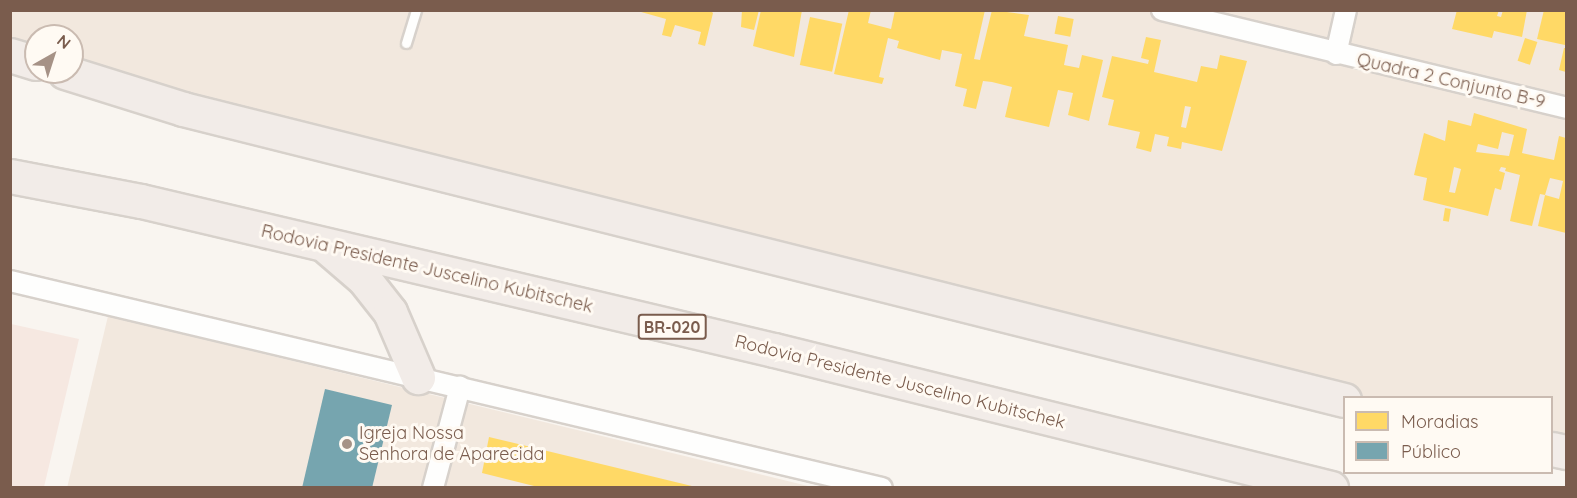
<!DOCTYPE html>
<html>
<head>
<meta charset="utf-8">
<style>
  body { margin:0 }
  #map { position:relative; width:1577px; height:498px; overflow:hidden; background:#f9f5f0; font-family:Quicksand,sans-serif }
  div>[style] { position:absolute }
  .residential>* { inset:0; background:#f2e8de }
  .commercial>* { inset:0; background:#f6e8e1 }
  .homes>* { inset:0; background:#ffd966; transform-origin:0 0 }
  .public>* { inset:0; background:#76a5af }
  .roads { filter:drop-shadow(2px 0 #d7d1cb) drop-shadow(-2px 0 #d7d1cb) drop-shadow(0 2px #d7d1cb) drop-shadow(0 -2px #d7d1cb) }
  .service>* { height:9px; margin:-4.5px; padding:0 4.5px; transform-origin:4.5px; border-radius:4.5px; background:#fefefd }
  .minor>* { height:20px; margin:-10px; padding:0 10px; transform-origin:10px; border-radius:10px; background:#fefefd }
  .trunk>* { height:33px; margin:-16.5px; padding:0 16.5px; transform-origin:16.5px; border-radius:16.5px; background:#f2ece8 }
  .dots>* { width:16px; height:16px; translate:-50% -50%; box-sizing:border-box; border:3px solid #fffaf3; border-radius:50% }
  span { translate:-50% -50%; white-space:nowrap; text-align:center; line-height:1.15; -webkit-text-stroke:6px #fffaf3; paint-order:stroke }
  .shield-label span { padding:2px 4px; background:#fffaf3; border:2px solid; border-radius:4px; -webkit-text-stroke-width:0 }
  .shield-label { font-size:16px; color:#7a5c4d; font-weight:700 }
  .street-label { font-size:18px; color:#7a5c4d }
  .poi-label { font-size:18px; color:#7a5c4d }
  .left { translate:0 -50%; text-align:left }
  .frame { position:absolute; inset:0; border:12px solid #7a5c4d; pointer-events:none }
  .legend { position:absolute; left:1343px; top:396px; width:210px; height:78px; box-sizing:border-box; background:#fffaf3; border:2px solid #cabbb1; margin:0; padding:8px 10px; list-style:none; font-size:18px; color:#7a5c4d }
  .legend li { display:flex; align-items:center; gap:12px; height:30px }
  .legend b { width:30px; border:2px solid #cabbb1 }
  .north { position:absolute; left:24px; top:24px; width:60px; height:60px; box-sizing:border-box; background:#fffaf3; border:2px solid #cabbb1; border-radius:50%; rotate:39deg; font-size:16px; font-weight:700; line-height:24px; text-align:center; color:#7a5c4d }
  .north::after { content:''; display:block; margin:auto; width:21px; height:27px; background:#a69286; clip-path:polygon(50% 0,100% 100%,50% 72%,0 100%) }
</style>
</head>
<body>
<div id="map">
  <div class="residential">
    <i style="clip-path:polygon(10px 11px,1566px 11px,1566px 447px,1552px 443px,1552px 398px,1363px 397px,176px 111px,47px 72px,72px 72px,72px 36px,36px 36px,36px 69px,11px 61px)"></i>
    <i style="clip-path:polygon(108px 316px,812px 487px,67px 488px)"></i>
  </div>
  <div class="commercial">
    <i style="clip-path:polygon(11px 324px,79px 339px,44px 487px,11px 487px)"></i>
  </div>
  <div class="homes">
    <i style="clip-path:polygon(634px 10px,710px 10px,713px 13px,705px 46px,698px 44px,701px 32px,675px 25px,671px 37px,662px 35px,666px 19px)"></i>
    <i style="clip-path:polygon(742px 10px,759px 10px,754px 30px,741px 27px)"></i>
    <i style="clip-path:polygon(761px 10px,802px 10px,794px 57px,753px 46px)"></i>
    <i style="clip-path:polygon(849px 10px,871px 10px,868px 23px,891px 29px,895px 10px,985px 10px,974px 59px,980px 60px,992px 10px,1029px 15px,1024px 36px,1068px 45px,1064px 65px,1079px 68px,1082px 55px,1103px 60px,1089px 121px,1068px 115px,1073px 93px,1058px 90px,1049px 127px,1005px 117px,1012px 87px,992px 82px,983px 81px,976px 109px,963px 106px,967px 89px,955px 86px,962px 54px,942px 50px,940px 60px,897px 48px,899px 41px,888px 38px,879px 77px,884px 78px,882px 84px,834px 74px)"></i>
    <i style="clip-path:polygon(1457px 10px,1499px 10px,1497px 16px,1501px 17px,1503px 10px,1527px 10px,1522px 37px,1494px 31px,1492px 38px,1452px 29px)"></i>
    <i style="clip-path:polygon(1544px 10px,1566px 10px,1565px 45px,1537px 39px)"></i>
    <i style="left:1058px;top:16px;width:16px;height:18px;rotate:11deg"></i>
    <i style="left:810px;top:17px;width:33px;height:49px;rotate:12deg"></i>
    <i style="clip-path:polygon(evenodd,1146px 37px,1161px 40px,1154px 72px,1197px 82px,1201px 66px,1217px 69px,1220px 55px,1247px 61px,1222px 151px,1182px 142px,1181px 149px,1167px 146px,1169px 137px,1155px 134px,1151px 152px,1136px 148px,1140px 132px,1108px 125px,1114px 100px,1102px 97px,1112px 56px,1148px 64px,1149px 60px,1141px 58px,1146px 37px,1185px 106px,1191px 107px,1186px 128px,1181px 127px,1185px 106px)"></i>
    <i style="left:1525px;top:38px;width:13px;height:24px;rotate:18deg"></i>
    <i style="clip-path:polygon(1564px 48px,1566px 48px,1566px 72px,1559px 70px)"></i>
    <i style="clip-path:polygon(evenodd,1474px 113px,1527px 129px,1522px 153px,1554px 160px,1559px 136px,1566px 138px,1566px 233px,1538px 226px,1545px 195px,1559px 199px,1563px 181px,1550px 178px,1545px 195px,1540px 194px,1532px 226px,1510px 221px,1520px 175px,1505px 171px,1506px 168px,1501px 167px,1499px 171px,1505px 173px,1501px 190px,1495px 188px,1488px 216px,1423px 200px,1427px 178px,1414px 175px,1424px 133px,1445px 141px,1448px 120px,1471px 126px,1474px 113px,1502px 132px,1514px 135px,1509px 156px,1476px 152px,1478px 144px,1498px 149px,1502px 132px,1474px 113px,1454px 167px,1461px 169px,1455px 193px,1449px 192px,1454px 167px)"></i>
    <i style="left:1445px;top:208px;width:6px;height:13px;rotate:9deg"></i>
    <i style="clip-path:polygon(489px 437px,696px 487px,696px 488px,542px 488px,482px 473px)"></i>
  </div>
  <div class="public">
    <i style="clip-path:polygon(325px 389px,392px 405px,372px 488px,302px 488px)"></i>
  </div>
  <div class="roads">
    <div class="service">
      <i style="left:406px;top:43px;width:34px;rotate:-73deg"></i>
    </div>
    <div class="minor">
      <i style="left:1162px;top:10px;width:416px;rotate:13.6deg"></i>
      <i style="left:1336px;top:54px;width:45px;rotate:-77.2deg"></i>
      <i style="left:10px;top:281px;width:896px;rotate:13.35deg"></i>
      <i style="left:433px;top:488px;width:105px;rotate:-75deg"></i>
    </div>
    <div class="trunk">
      <i style="left:10px;top:55px;width:27px;rotate:17deg"></i>
      <i style="left:65px;top:72px;width:124px;rotate:17.4deg"></i>
      <i style="left:183px;top:109px;width:1197px;rotate:14.07deg"></i>
      <i style="left:10px;top:176px;width:133px;rotate:10.8deg"></i>
      <i style="left:141px;top:201px;width:650px;rotate:13.25deg"></i>
      <i style="left:774px;top:350px;width:574px;rotate:13.92deg"></i>
      <i style="left:328px;top:248px;width:48px;rotate:40.7deg"></i>
      <i style="left:364px;top:279px;width:42px;rotate:51.8deg"></i>
      <i style="left:390px;top:312px;width:71px;rotate:66.7deg"></i>
      <i style="left:1552px;top:449px;width:14px;rotate:12deg"></i>
    </div>
  </div>
  <div class="dots">
    <i style="left:347px;top:444px;background:#a69286"></i>
  </div>
  <div class="shield-label">
    <span style="left:672px;top:327px">BR-020</span>
  </div>
  <div class="street-label">
    <span style="left:1451px;top:81px;rotate:13deg">Quadra 2 Conjunto B-9</span>
    <span style="left:427px;top:269px;rotate:13deg">Rodovia Presidente Juscelino Kubitschek</span>
    <span style="left:900px;top:382px;rotate:14deg">Rodovia Presidente Juscelino Kubitschek</span>
  </div>
  <div class="poi-label">
    <span class="left" style="left:359px;top:444px">Igreja Nossa<br>Senhora de Aparecida</span>
  </div>
  <div class="frame"></div>
  <ul class="legend">
  <li><b style="height:16px;background:#ffd966"></b>Moradias</li>
  <li><b style="height:16px;background:#76a5af"></b>Público</li>
  </ul>
  <div class="north">N</div>
</div>
</body>
</html>
